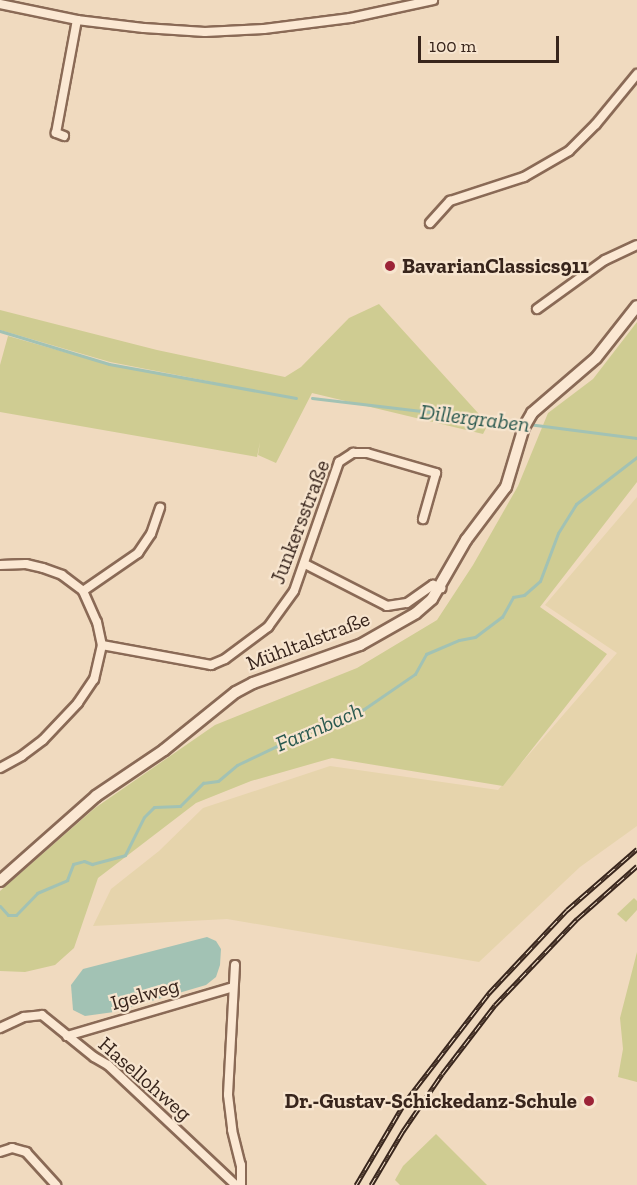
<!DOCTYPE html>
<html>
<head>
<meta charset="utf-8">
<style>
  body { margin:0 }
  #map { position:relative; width:637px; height:1185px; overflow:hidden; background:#f0dabf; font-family:"Zilla Slab",serif }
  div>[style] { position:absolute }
  .farmland>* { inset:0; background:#e6d4ac }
  .green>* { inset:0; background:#cfcc92 }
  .water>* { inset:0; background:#a2c2b4 }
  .stream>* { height:3px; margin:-1.5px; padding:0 1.5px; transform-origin:1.5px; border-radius:1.5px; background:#a2c2b4 }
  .roads { filter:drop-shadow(2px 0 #8a6a56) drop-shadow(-2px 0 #8a6a56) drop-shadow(0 2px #8a6a56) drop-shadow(0 -2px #8a6a56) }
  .street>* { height:8px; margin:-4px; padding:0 4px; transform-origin:4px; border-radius:4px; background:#fbe8d3 }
  .secondary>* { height:10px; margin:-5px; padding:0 5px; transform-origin:5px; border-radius:5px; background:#fbe8d3 }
  .rail>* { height:5px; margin-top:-2.5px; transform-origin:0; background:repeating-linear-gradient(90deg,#f7e5cf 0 9px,#38251c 0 18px); box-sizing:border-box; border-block:2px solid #38251c }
  .dots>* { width:16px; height:16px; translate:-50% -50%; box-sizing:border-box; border:3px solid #f7e5cf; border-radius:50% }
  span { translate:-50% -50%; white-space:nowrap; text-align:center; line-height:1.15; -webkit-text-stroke:4.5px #f7e5cf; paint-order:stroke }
  .poi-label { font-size:21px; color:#38251c; font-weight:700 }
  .left { translate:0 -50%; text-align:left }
  .right { translate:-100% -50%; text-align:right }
  .street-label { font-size:21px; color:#38251c }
  .water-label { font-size:22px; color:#2a594f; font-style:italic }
  .scale { position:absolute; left:418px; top:36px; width:141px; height:27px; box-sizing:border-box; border:3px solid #38251c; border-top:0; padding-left:8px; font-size:18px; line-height:21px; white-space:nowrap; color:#38251c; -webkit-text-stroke:4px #f7e5cf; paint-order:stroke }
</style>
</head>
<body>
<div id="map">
  <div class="farmland">
    <i style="clip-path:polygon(637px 497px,637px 826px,580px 867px,479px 962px,227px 919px,93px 926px,111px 889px,159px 851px,203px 808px,330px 766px,498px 790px,617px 653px,545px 605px)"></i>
  </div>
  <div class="green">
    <i style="clip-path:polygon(379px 304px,488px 424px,483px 434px,312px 393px,276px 463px,258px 455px,260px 442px,257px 457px,0 412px,0 365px,8px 336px,110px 365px,223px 384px,110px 362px,0 330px,0 310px,157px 350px,285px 377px,301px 367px,349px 318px)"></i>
    <i style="clip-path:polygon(637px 322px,637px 482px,540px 607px,607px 654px,503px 786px,332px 758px,251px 781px,196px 803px,98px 878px,74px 948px,55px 965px,25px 972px,0 971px,0 891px,95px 808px,215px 725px,357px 668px,437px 620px,473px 565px,518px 486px,548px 413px,593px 379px)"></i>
    <i style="clip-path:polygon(634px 898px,637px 901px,637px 910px,626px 922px,617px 914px)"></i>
    <i style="clip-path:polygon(637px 952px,637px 1082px,618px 1077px,623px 1049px,620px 1018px)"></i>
    <i style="clip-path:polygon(436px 1134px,487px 1185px,400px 1185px,395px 1180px,403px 1166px)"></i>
  </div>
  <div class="water">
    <i style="clip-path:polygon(207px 937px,216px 941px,221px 949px,220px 965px,216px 977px,206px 985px,114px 1012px,85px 1016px,73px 1010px,71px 985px,83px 969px)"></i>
  </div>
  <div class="stream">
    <i style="left:0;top:331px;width:114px;rotate:16.8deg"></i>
    <i style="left:109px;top:364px;width:190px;rotate:10.3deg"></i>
    <i style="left:312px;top:398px;width:211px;rotate:6.8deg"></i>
    <i style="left:528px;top:424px;width:110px;rotate:7.3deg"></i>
    <i style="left:0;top:906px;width:12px;rotate:48deg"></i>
    <i style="left:8px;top:915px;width:8px"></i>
    <i style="left:16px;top:915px;width:30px;rotate:-46deg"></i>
    <i style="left:37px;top:893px;width:33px;rotate:-23deg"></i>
    <i style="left:67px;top:880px;width:17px;rotate:-69deg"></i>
    <i style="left:73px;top:864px;width:11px;rotate:-15deg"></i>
    <i style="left:84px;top:861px;width:9px;rotate:21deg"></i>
    <i style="left:92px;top:864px;width:34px;rotate:-15deg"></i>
    <i style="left:125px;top:855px;width:42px;rotate:-63.4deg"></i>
    <i style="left:144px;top:817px;width:14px;rotate:-45deg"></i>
    <i style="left:154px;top:807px;width:26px;rotate:-2deg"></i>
    <i style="left:180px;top:806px;width:33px;rotate:-45deg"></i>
    <i style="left:203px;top:783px;width:15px;rotate:-8deg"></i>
    <i style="left:218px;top:781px;width:25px;rotate:-40deg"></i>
    <i style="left:237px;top:765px;width:49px;rotate:-25.5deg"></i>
    <i style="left:281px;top:744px;width:22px;rotate:-34deg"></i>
    <i style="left:299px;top:732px;width:20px;rotate:-6deg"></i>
    <i style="left:319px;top:730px;width:50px;rotate:-25deg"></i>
    <i style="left:364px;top:709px;width:62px;rotate:-34.5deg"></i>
    <i style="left:415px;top:674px;width:23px;rotate:-61deg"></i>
    <i style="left:426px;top:654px;width:36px;rotate:-23deg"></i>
    <i style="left:459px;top:640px;width:16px;rotate:-11deg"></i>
    <i style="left:475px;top:637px;width:34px;rotate:-37deg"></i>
    <i style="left:502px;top:617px;width:23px;rotate:-61deg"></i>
    <i style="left:513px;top:597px;width:11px;rotate:-10deg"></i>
    <i style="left:524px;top:595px;width:21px;rotate:-41deg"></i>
    <i style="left:540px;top:581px;width:51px;rotate:-69.4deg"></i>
    <i style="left:558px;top:533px;width:34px;rotate:-58deg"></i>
    <i style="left:576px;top:504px;width:77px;rotate:-37.6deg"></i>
  </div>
  <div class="roads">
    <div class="street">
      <i style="left:0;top:4px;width:79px;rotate:11.7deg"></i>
      <i style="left:77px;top:20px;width:67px;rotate:6.8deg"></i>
      <i style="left:144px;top:28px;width:61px;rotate:3.8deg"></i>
      <i style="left:205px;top:32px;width:59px;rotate:-2.9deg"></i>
      <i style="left:264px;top:29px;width:87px;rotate:-7.3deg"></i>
      <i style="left:350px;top:18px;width:85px;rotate:-12.2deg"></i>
      <i style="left:64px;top:136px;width:9px;rotate:-159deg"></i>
      <i style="left:56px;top:133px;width:115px;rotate:-79.5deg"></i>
      <i style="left:430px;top:223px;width:30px;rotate:-48deg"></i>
      <i style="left:450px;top:201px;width:78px;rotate:-18deg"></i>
      <i style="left:524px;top:177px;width:52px;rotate:-30deg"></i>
      <i style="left:569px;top:151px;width:38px;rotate:-45deg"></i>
      <i style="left:596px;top:124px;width:65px;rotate:-50.6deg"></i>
      <i style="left:537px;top:309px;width:84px;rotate:-35.8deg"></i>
      <i style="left:605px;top:260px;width:35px;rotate:-25deg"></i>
      <i style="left:305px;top:564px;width:92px;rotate:27.1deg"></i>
      <i style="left:387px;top:606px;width:20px;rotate:-9deg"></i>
      <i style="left:407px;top:603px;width:32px;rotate:-35deg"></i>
      <i style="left:433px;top:585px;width:9px;rotate:21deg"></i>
      <i style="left:0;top:565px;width:26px;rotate:-2deg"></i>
      <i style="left:26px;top:564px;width:17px;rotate:13deg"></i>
      <i style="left:43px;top:568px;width:20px;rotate:20deg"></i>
      <i style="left:62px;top:575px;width:26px;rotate:37deg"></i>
      <i style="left:83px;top:591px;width:34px;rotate:66deg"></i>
      <i style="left:97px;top:622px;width:24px;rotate:78deg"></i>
      <i style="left:102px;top:645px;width:35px;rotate:103deg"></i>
      <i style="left:94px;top:679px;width:29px;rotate:124deg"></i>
      <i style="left:78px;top:703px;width:51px;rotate:133.4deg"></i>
      <i style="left:43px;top:740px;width:26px;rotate:143deg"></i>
      <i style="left:22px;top:756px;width:25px;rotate:151deg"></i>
      <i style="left:83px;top:591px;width:67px;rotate:-34.6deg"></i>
      <i style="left:138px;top:553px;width:23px;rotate:-56deg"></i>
      <i style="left:151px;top:534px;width:28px;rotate:-71deg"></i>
      <i style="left:102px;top:645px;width:111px;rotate:10.4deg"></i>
      <i style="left:211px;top:665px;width:15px;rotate:-23deg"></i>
      <i style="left:225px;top:659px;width:54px;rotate:-36.7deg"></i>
      <i style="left:268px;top:627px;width:44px;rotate:-54.2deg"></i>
      <i style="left:294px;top:591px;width:137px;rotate:-70.8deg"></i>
      <i style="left:339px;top:462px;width:17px;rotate:-33deg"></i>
      <i style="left:353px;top:453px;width:14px"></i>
      <i style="left:367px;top:453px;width:72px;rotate:16.2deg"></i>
      <i style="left:436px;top:473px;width:48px;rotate:105.8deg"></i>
      <i style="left:235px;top:965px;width:130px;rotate:93.1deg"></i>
      <i style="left:228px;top:1095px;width:35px;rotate:83deg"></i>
      <i style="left:232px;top:1130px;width:36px;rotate:76deg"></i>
      <i style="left:241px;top:1165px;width:20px;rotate:90deg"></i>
      <i style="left:0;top:1028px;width:26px;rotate:-25deg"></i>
      <i style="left:24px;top:1017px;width:18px;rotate:-6deg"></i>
      <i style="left:42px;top:1015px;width:67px;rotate:38.9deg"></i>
      <i style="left:94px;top:1057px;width:16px;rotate:30deg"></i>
      <i style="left:108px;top:1065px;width:175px;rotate:43.2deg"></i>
      <i style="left:67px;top:1036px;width:173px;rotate:-16.4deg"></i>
      <i style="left:0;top:1152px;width:13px;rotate:-18deg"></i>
      <i style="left:12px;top:1148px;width:15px;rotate:16deg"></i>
      <i style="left:26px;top:1152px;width:45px;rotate:47.7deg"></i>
    </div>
    <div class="secondary">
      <i style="left:0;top:881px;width:128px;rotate:-41.5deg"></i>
      <i style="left:96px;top:796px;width:82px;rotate:-34.1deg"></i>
      <i style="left:164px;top:750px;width:92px;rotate:-38.9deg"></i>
      <i style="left:236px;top:692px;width:19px;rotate:-28deg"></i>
      <i style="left:253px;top:683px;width:114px;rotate:-19.6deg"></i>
      <i style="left:360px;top:645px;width:64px;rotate:-29.7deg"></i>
      <i style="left:416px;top:613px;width:21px;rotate:-41deg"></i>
      <i style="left:432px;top:599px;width:68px;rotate:-60deg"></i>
      <i style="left:466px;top:540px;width:66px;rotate:-53deg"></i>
      <i style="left:506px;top:487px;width:63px;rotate:-73.3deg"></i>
      <i style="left:524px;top:427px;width:16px;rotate:-60deg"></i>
      <i style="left:532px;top:413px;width:84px;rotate:-40.7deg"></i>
      <i style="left:596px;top:358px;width:66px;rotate:-51.7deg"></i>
    </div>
  </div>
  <div class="rail">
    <i style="left:356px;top:1185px;width:96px;rotate:-59.4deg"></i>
    <i style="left:405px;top:1102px;width:138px;rotate:-52.4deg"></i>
    <i style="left:489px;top:993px;width:114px;rotate:-46.8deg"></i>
    <i style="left:567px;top:910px;width:93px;rotate:-41.1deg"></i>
    <i style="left:371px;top:1185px;width:63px;rotate:-59.3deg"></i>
    <i style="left:403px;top:1131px;width:69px;rotate:-55.6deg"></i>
    <i style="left:442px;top:1074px;width:87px;rotate:-52.5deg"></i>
    <i style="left:495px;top:1005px;width:119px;rotate:-46.4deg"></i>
    <i style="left:577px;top:919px;width:80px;rotate:-41.5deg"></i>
  </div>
  <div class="dots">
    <i style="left:390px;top:266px;background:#9c2337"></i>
    <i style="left:589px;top:1101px;background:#9c2337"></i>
  </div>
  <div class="poi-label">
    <span class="left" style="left:402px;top:266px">BavarianClassics911</span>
    <span class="right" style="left:577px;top:1101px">Dr.-Gustav-Schickedanz-Schule</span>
  </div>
  <div class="street-label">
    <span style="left:300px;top:522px;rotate:-69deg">Junkersstraße</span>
    <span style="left:308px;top:641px;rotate:-21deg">Mühltalstraße</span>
    <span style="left:145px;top:994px;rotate:-16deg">Igelweg</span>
    <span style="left:145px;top:1079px;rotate:41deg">Hasellohweg</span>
  </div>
  <div class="water-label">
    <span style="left:475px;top:418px;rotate:7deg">Dillergraben</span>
    <span style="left:319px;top:727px;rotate:-23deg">Farrnbach</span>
  </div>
  <div class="scale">100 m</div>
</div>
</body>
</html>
